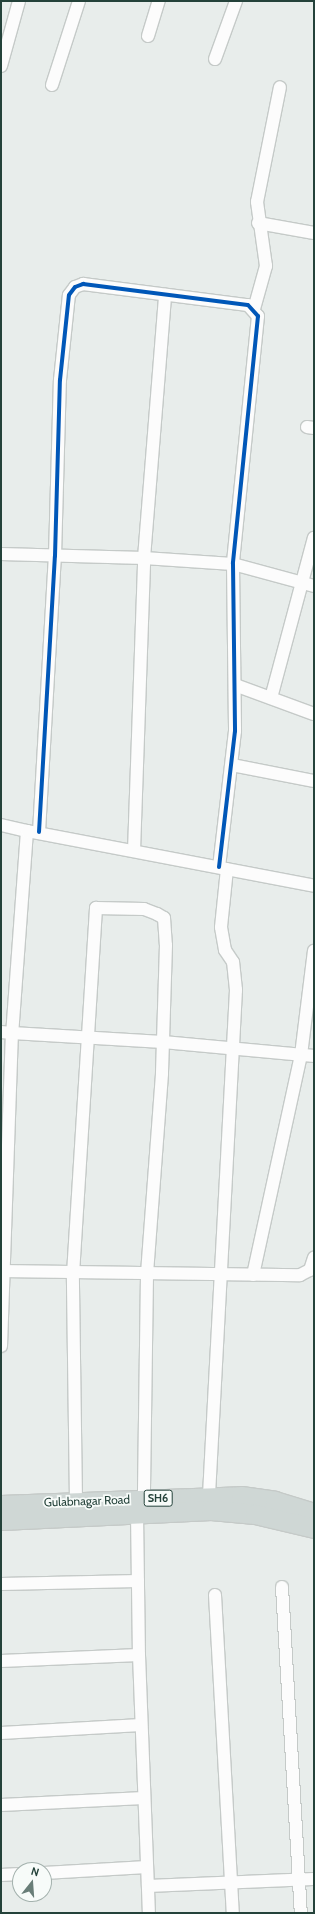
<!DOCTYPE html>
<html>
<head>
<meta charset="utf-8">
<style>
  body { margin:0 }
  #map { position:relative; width:315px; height:1914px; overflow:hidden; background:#e8edeb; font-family:Cabin,sans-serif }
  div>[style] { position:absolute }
  .roads { filter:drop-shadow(1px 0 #c5cac8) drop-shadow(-1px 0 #c5cac8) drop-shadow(0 1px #c5cac8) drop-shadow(0 -1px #c5cac8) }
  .minor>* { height:12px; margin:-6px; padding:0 6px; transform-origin:6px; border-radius:6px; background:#fcfcfc }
  .primary>* { height:19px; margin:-9.5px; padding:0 9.5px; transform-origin:9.5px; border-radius:9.5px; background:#cfd7d5 }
  .cycleway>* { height:4px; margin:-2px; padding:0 2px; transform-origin:2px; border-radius:2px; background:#0057b8 }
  span { translate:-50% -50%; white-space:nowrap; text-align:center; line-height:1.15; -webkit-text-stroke:3.5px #f7fbf9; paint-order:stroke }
  .shield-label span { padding:1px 3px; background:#f7fbf9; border:1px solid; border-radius:3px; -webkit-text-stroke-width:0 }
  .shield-label { font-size:11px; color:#24423a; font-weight:700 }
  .street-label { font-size:12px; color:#24423a }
  .frame { position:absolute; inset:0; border:2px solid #24423a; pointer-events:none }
  .north { position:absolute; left:12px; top:1862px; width:40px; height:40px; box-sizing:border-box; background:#f7fbf9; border:1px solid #a3b1ad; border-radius:50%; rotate:17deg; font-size:11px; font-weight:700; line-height:16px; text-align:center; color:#24423a }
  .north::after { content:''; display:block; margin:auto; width:14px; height:18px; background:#697e78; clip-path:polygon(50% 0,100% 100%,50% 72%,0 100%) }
</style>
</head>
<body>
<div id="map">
  <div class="roads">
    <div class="minor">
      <i style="left:148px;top:36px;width:37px;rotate:-73deg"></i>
      <i style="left:215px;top:59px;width:62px;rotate:-70.1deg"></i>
      <i style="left:1px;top:66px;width:67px;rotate:-74.5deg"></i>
      <i style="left:52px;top:85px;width:88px;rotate:-72.2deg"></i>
      <i style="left:258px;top:223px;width:57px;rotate:10.1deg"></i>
      <i style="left:254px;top:309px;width:45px;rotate:-74.4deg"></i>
      <i style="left:266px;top:266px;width:65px;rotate:-98deg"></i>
      <i style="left:257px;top:202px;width:117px;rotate:-78.7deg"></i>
      <i style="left:307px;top:427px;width:7px;rotate:8deg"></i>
      <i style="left:1px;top:554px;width:143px;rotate:1.6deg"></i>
      <i style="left:144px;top:558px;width:89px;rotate:3.9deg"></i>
      <i style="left:233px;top:564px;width:84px;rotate:15.2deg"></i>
      <i style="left:235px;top:685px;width:84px;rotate:20.2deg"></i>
      <i style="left:271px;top:698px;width:166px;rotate:-75deg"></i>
      <i style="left:232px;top:765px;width:84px;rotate:11deg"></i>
      <i style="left:1px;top:825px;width:27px;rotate:13deg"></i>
      <i style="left:27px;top:831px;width:203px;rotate:94.2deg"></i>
      <i style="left:12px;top:1033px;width:11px;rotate:-175deg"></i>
      <i style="left:27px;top:831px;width:292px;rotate:10.8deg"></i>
      <i style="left:39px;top:832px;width:276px;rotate:-86.7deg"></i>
      <i style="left:55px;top:556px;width:176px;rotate:-88.4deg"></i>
      <i style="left:60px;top:380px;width:85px;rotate:-84deg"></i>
      <i style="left:69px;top:295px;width:10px;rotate:-53deg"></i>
      <i style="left:75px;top:287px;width:9px;rotate:-21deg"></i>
      <i style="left:83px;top:284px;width:166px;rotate:7.3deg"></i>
      <i style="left:248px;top:305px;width:15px;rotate:48deg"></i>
      <i style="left:258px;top:316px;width:249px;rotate:95.8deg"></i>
      <i style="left:233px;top:564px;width:167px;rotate:89.3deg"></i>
      <i style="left:235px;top:731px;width:137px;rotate:96.7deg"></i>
      <i style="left:134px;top:851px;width:293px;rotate:-88deg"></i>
      <i style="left:144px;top:558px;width:264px;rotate:-85.4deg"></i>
      <i style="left:1px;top:1271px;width:299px;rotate:0.8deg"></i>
      <i style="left:300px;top:1275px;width:11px;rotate:-27deg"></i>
      <i style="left:310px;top:1270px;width:13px;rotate:-72deg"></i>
      <i style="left:253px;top:1275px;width:225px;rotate:-77.7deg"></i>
      <i style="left:301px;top:1055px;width:105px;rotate:-82.9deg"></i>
      <i style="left:1px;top:1346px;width:313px;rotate:-88deg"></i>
      <i style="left:12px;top:1033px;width:151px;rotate:3.4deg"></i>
      <i style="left:163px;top:1042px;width:152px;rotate:5.3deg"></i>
      <i style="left:209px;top:1495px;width:506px;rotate:-86.94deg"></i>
      <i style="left:236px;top:990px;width:28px;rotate:-96deg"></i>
      <i style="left:233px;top:962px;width:14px;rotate:-124deg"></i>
      <i style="left:225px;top:950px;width:23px;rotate:-100deg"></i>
      <i style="left:221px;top:927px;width:58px;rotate:-84.1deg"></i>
      <i style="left:76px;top:1501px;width:227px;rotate:-90.8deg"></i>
      <i style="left:73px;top:1274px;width:367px;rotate:-86.4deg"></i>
      <i style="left:96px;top:908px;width:48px;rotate:1.2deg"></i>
      <i style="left:144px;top:909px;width:14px;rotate:21deg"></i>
      <i style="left:157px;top:914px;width:8px;rotate:30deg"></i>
      <i style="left:164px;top:918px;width:27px;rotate:86deg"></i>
      <i style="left:166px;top:945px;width:129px;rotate:91.8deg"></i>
      <i style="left:162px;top:1074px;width:202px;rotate:94.3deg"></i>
      <i style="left:147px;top:1275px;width:223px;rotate:90.8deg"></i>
      <i style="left:137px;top:1514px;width:141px;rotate:89.2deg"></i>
      <i style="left:139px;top:1655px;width:258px;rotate:87.8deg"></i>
      <i style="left:1px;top:1584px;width:137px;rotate:-1.3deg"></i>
      <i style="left:282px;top:1587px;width:327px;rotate:86.7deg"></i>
      <i style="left:215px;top:1595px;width:319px;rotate:86.8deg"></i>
      <i style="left:1px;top:1661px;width:138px;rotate:-2.5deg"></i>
      <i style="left:1px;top:1733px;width:140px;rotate:-3.3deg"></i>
      <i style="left:1px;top:1805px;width:143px;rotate:-2.8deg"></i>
      <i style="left:44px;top:1873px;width:103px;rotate:-3.3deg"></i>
      <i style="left:1px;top:1875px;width:19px;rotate:-3deg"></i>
      <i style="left:148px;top:1886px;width:166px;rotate:-2.4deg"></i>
    </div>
    <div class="primary">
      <i style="left:1px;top:1505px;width:240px;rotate:-2.1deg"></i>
      <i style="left:241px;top:1496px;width:34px;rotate:8deg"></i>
      <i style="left:275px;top:1501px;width:41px;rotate:17.1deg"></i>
      <i style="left:1px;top:1520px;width:210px;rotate:-2.7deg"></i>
      <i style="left:211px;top:1510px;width:44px;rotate:5.2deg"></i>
      <i style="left:255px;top:1514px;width:61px;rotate:13.3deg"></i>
    </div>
  </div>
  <div class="cycleway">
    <i style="left:39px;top:832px;width:276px;rotate:-86.7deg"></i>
    <i style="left:55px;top:556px;width:176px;rotate:-88.4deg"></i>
    <i style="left:60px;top:380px;width:85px;rotate:-84deg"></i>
    <i style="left:69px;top:295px;width:10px;rotate:-53deg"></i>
    <i style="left:75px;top:287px;width:9px;rotate:-21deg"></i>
    <i style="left:83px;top:284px;width:166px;rotate:7.3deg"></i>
    <i style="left:248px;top:305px;width:15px;rotate:48deg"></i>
    <i style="left:258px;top:316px;width:249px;rotate:95.8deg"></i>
    <i style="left:233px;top:564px;width:167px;rotate:89.3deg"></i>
    <i style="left:235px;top:731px;width:137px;rotate:96.7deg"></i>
  </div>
  <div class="shield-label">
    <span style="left:158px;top:1498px">SH6</span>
  </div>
  <div class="street-label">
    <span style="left:87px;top:1501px;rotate:-2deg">Gulabnagar Road</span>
  </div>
  <div class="frame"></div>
  <div class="north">N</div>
</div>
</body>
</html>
